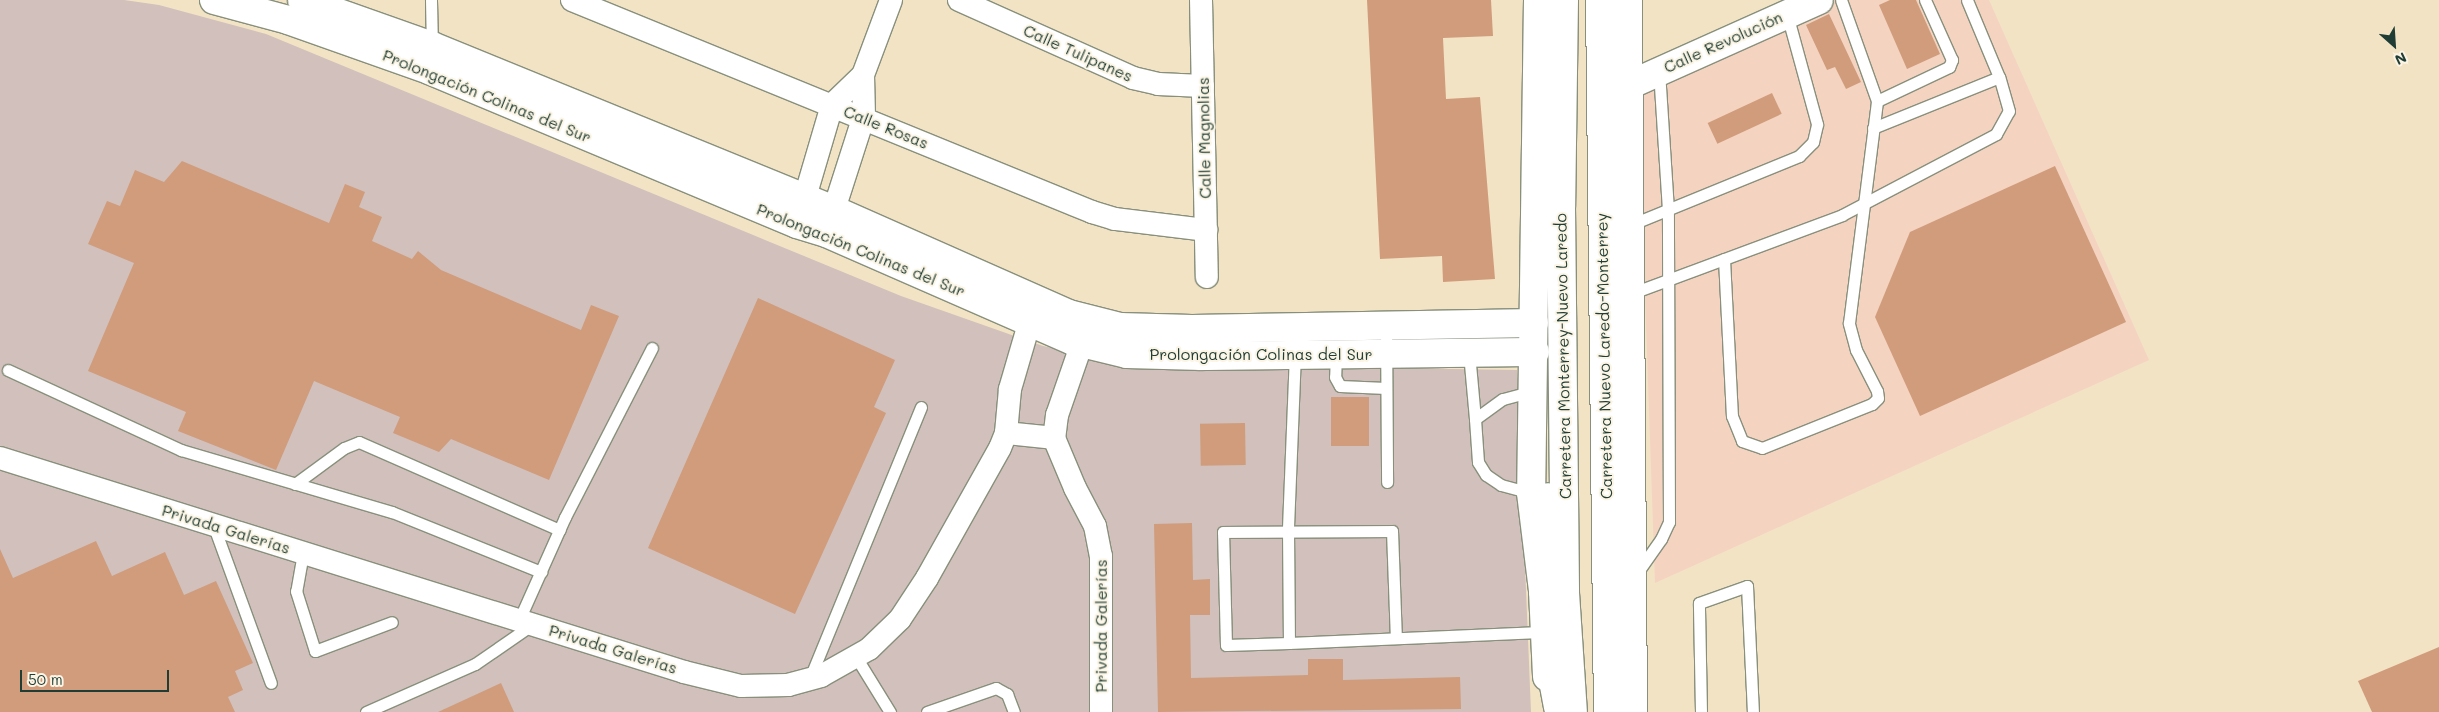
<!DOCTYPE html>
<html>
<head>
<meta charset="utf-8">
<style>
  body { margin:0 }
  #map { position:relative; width:2439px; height:712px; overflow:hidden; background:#f2e3c5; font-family:Mali,sans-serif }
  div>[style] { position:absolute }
  .built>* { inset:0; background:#f5d3c1 }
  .industrial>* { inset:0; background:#d1c0bc }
  .building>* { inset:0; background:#d09c7b; transform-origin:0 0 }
  .roads { filter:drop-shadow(1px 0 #88907c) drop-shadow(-1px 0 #88907c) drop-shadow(0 1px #88907c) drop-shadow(0 -1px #88907c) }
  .lane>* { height:11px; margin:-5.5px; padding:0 5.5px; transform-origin:5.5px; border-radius:5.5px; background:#fff }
  .street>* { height:22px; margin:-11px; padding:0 11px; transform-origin:11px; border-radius:11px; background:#fff }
  .secondary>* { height:28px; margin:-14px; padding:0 14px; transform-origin:14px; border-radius:14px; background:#fff }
  .highway>* { height:28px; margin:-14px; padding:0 14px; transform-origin:14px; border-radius:14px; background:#fff }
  span { translate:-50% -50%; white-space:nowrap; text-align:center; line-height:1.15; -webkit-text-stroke:4px #fcf5e5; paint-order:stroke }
  .street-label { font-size:16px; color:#1f3d34 }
  .north { position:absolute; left:2369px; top:20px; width:50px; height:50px; -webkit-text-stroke:4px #fcf5e5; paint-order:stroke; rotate:154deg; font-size:14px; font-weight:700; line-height:20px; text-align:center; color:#1f3d34 }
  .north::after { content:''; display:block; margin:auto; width:18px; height:22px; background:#1f3d34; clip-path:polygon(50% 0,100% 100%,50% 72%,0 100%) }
  .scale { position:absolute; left:20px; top:670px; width:149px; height:22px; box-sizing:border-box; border:2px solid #1f3d34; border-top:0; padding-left:6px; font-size:15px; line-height:18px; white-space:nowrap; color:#1f3d34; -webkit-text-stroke:4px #fcf5e5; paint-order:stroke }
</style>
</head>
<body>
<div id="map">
  <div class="built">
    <i style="clip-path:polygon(1830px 0,1989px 0,2149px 360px,1655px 583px,1638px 95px)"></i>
  </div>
  <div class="industrial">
    <i style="clip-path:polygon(0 0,124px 0,159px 5px,266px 34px,901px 296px,1043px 346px,1130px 364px,1517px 370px,1531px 712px,0 712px)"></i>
  </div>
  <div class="building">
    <i style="clip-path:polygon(1367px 0,1491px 0,1493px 36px,1443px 38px,1446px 99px,1480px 97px,1495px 279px,1443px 282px,1442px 256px,1380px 259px)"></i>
    <i style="clip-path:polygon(1890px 0,1916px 0,1940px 54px,1907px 69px,1879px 5px)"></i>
    <i style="clip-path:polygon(1829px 14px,1861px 82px,1846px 89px,1835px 67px,1827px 70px,1806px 25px)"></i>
    <i style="left:1772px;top:93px;width:23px;height:71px;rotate:65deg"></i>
    <i style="clip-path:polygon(182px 161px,329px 223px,345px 184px,365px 192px,359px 207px,382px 217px,372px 241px,412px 259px,418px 251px,441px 270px,581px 330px,591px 305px,619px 316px,549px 480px,451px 439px,439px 452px,393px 433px,400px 417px,314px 381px,276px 470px,178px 431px,186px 412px,88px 371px,134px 263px,88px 244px,107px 201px,120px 206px,135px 170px,164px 182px)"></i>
    <i style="clip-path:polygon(2055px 166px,2126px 322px,1920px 416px,1875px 317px,1910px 232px)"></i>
    <i style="clip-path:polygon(758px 298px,895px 360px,874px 407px,886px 413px,795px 614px,648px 548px)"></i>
    <i style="left:1369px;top:397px;width:49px;height:38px;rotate:90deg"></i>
    <i style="left:1245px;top:423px;width:42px;height:45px;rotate:89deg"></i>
    <i style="clip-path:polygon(1192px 523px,1193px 580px,1210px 579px,1210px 615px,1190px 615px,1191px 678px,1308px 675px,1308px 659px,1343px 659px,1343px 680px,1460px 677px,1461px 709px,1158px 712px,1154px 524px)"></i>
    <i style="clip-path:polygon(96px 541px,112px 576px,165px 552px,184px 595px,216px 581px,253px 663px,235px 671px,243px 690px,228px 697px,235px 712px,0 712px,0 549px,13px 578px)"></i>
    <i style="clip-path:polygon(2439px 647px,2439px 712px,2372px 712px,2358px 681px)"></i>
    <i style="clip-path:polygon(501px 683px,514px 712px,438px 712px)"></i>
  </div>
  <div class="roads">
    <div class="lane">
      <i style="left:431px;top:0;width:46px;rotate:88.8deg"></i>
      <i style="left:1877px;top:101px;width:80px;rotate:-25.3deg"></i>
      <i style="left:1949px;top:67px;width:8px;rotate:-67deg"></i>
      <i style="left:1952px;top:60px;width:66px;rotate:-114.2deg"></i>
      <i style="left:1873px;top:128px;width:136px;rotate:-22deg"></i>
      <i style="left:1630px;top:225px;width:183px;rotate:-22.2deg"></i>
      <i style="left:1799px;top:156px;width:20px;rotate:-45deg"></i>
      <i style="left:1813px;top:142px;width:18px;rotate:-77deg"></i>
      <i style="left:1817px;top:124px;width:114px;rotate:-105.3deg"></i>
      <i style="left:1724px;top:259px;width:157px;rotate:87.1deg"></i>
      <i style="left:1732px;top:416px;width:27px;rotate:68deg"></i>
      <i style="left:1742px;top:441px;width:21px;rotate:19deg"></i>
      <i style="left:1762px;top:448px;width:118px;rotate:-21.8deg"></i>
      <i style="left:1872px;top:404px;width:8px;rotate:-45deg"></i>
      <i style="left:1878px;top:398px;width:7px;rotate:-98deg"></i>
      <i style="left:1877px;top:391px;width:46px;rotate:-117.1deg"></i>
      <i style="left:1856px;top:350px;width:28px;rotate:-105deg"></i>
      <i style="left:1849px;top:323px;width:224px;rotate:-82.8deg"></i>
      <i style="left:1877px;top:101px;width:107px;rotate:-109.6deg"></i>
      <i style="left:1630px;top:294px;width:226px;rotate:-20.4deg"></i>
      <i style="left:1842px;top:215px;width:174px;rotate:-27.7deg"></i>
      <i style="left:1996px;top:134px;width:26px;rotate:-61deg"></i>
      <i style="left:2009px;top:111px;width:35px;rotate:-106deg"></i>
      <i style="left:1999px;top:77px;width:83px;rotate:-112.6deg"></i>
      <i style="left:1386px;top:325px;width:157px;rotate:89.6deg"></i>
      <i style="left:1295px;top:353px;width:177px;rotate:92.3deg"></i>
      <i style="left:1288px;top:530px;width:113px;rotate:89.5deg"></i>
      <i style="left:1289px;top:643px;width:257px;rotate:-2.5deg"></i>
      <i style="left:1336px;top:353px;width:24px;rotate:92deg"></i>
      <i style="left:1335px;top:377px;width:10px;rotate:61deg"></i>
      <i style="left:1340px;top:386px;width:46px;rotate:2.5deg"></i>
      <i style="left:1469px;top:353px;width:66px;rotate:84.8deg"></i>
      <i style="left:8px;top:370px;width:191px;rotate:24.8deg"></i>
      <i style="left:181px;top:450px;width:220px;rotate:16.4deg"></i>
      <i style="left:392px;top:512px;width:161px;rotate:21.9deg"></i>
      <i style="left:295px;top:484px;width:61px;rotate:-36.3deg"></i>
      <i style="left:344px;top:448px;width:16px;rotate:-22deg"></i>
      <i style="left:359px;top:442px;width:219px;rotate:23.7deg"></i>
      <i style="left:1531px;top:493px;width:31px;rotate:-165deg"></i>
      <i style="left:1501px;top:485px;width:18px;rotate:-146deg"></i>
      <i style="left:1486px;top:475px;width:15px;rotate:-122deg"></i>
      <i style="left:1478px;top:462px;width:43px;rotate:-94deg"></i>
      <i style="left:1475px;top:419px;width:34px;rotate:-36deg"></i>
      <i style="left:1503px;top:399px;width:30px;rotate:-15deg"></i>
      <i style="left:213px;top:524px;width:169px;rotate:70deg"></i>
      <i style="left:303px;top:553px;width:39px;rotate:100deg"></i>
      <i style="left:296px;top:591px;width:63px;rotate:72.4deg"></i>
      <i style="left:315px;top:651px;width:82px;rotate:-20.6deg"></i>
      <i style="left:1637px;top:573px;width:42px;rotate:-54.8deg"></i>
      <i style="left:1661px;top:539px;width:19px;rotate:-65deg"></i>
      <i style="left:1669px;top:522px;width:312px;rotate:-90.2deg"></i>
      <i style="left:1668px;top:210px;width:138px;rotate:-93.7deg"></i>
      <i style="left:519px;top:620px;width:113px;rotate:-65.9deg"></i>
      <i style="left:565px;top:517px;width:190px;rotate:-62.8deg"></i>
      <i style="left:1289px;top:643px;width:63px;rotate:178.2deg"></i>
      <i style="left:1226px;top:645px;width:113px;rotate:-91.5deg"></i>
      <i style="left:1223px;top:532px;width:169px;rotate:-0.3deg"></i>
      <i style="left:1392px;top:531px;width:107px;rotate:87.9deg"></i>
      <i style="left:856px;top:657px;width:65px;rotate:58.3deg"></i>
      <i style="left:809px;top:680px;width:295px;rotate:-67.7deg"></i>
      <i style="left:366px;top:712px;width:119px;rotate:-23.8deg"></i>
      <i style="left:475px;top:664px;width:70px;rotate:-34.6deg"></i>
      <i style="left:927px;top:712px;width:73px;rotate:-19.2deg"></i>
      <i style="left:996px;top:688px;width:13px;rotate:29deg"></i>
      <i style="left:1007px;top:694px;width:19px;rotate:69deg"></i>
      <i style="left:1701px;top:712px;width:109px;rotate:-91.1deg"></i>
      <i style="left:1699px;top:603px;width:51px;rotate:-19.5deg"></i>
      <i style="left:1747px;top:586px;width:126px;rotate:87.3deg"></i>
    </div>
    <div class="street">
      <i style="left:572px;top:0;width:562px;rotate:22.18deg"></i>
      <i style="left:1092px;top:212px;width:24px;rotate:17deg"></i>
      <i style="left:1115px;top:219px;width:92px;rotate:6.9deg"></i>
      <i style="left:959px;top:0;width:191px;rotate:24.1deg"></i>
      <i style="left:1133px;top:78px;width:26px;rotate:13deg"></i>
      <i style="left:1158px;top:84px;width:45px;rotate:2.5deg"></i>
      <i style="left:1201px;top:0;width:277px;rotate:88.8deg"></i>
      <i style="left:800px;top:214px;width:114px;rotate:-73.6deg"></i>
      <i style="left:832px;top:105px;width:43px;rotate:-44.1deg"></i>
      <i style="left:829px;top:225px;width:114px;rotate:-72.2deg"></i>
      <i style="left:864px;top:116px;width:41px;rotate:-91.4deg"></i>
      <i style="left:863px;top:75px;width:80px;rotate:-69.5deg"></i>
      <i style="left:1085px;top:327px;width:16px;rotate:101deg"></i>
      <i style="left:1082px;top:343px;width:76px;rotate:109.1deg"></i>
      <i style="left:1057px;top:415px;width:23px;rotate:97deg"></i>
      <i style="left:1054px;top:438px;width:54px;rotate:67.2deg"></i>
      <i style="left:1075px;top:488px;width:43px;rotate:62.2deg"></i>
      <i style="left:1095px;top:526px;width:31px;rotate:79deg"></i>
      <i style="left:1101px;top:556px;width:156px;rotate:90deg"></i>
      <i style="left:1006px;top:433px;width:48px;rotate:5.9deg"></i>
      <i style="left:0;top:458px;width:717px;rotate:17.37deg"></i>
      <i style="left:684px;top:672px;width:59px;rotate:13.8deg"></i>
      <i style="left:741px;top:686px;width:47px;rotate:-1.2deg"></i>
      <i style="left:788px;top:685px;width:34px;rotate:-15deg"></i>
      <i style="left:821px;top:676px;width:55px;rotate:-29.4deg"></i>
      <i style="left:869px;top:649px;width:43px;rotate:-44.1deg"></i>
      <i style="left:900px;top:619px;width:49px;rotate:-56.6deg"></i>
      <i style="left:927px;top:578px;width:149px;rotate:-60.7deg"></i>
      <i style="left:1000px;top:448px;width:16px;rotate:-68deg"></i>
      <i style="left:1006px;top:433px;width:44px;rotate:-84.8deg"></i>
      <i style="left:1010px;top:389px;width:85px;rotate:-73.7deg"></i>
    </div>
    <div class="secondary">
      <i style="left:214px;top:0;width:77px;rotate:15.1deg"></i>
      <i style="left:288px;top:20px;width:150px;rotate:19.5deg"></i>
      <i style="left:429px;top:70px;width:399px;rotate:22.7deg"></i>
      <i style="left:797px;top:224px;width:30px;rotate:17deg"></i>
      <i style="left:826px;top:233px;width:270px;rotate:23.6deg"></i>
      <i style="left:1073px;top:341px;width:56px;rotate:13.5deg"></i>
      <i style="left:1127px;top:354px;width:74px;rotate:1.5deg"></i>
      <i style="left:1201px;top:356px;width:334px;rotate:-0.7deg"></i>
      <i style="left:302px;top:0;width:138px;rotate:19.5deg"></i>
      <i style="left:432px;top:46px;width:434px;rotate:22.2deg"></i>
      <i style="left:834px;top:210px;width:257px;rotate:23.9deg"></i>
      <i style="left:1069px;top:314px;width:53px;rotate:14.3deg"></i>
      <i style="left:1120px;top:327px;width:72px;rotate:1.6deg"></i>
      <i style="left:1192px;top:329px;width:342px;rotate:-1deg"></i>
      <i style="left:1538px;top:0;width:493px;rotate:90.8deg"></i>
      <i style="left:1531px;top:493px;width:99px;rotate:83deg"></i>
      <i style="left:1543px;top:591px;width:86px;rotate:87.3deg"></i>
      <i style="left:1628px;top:0;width:712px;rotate:89.6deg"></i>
      <i style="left:1627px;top:86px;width:210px;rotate:-24.1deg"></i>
    </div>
    <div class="highway">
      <i style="left:1564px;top:0;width:207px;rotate:90.8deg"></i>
      <i style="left:1561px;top:207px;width:386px;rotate:89.4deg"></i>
      <i style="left:1565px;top:593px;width:119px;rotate:86.2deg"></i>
      <i style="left:1600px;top:0;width:712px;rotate:89.36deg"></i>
      <i style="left:1539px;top:61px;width:78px;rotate:84.1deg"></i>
      <i style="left:1543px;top:591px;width:94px;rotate:-87deg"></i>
      <i style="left:1548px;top:654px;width:54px;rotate:79.3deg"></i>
    </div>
  </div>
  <div class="street-label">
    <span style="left:1723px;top:42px;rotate:-24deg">Calle Revolución</span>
    <span style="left:1078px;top:53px;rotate:24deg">Calle Tulipanes</span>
    <span style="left:487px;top:96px;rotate:22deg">Prolongación Colinas del Sur</span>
    <span style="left:886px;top:127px;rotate:22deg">Calle Rosas</span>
    <span style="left:1204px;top:138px;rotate:-91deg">Calle Magnolias</span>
    <span style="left:861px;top:250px;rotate:22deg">Prolongación Colinas del Sur</span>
    <span style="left:1261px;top:354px">Prolongación Colinas del Sur</span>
    <span style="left:1563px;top:356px;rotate:-91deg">Carretera Monterrey-Nuevo Laredo</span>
    <span style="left:1604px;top:356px;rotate:-91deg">Carretera Nuevo Laredo-Monterrey</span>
    <span style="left:226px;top:529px;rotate:17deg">Privada Galerías</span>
    <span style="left:1101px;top:626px;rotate:-90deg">Privada Galerías</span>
    <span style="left:613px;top:649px;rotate:17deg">Privada Galerías</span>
  </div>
  <div class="north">N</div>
  <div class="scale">50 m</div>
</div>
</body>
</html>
